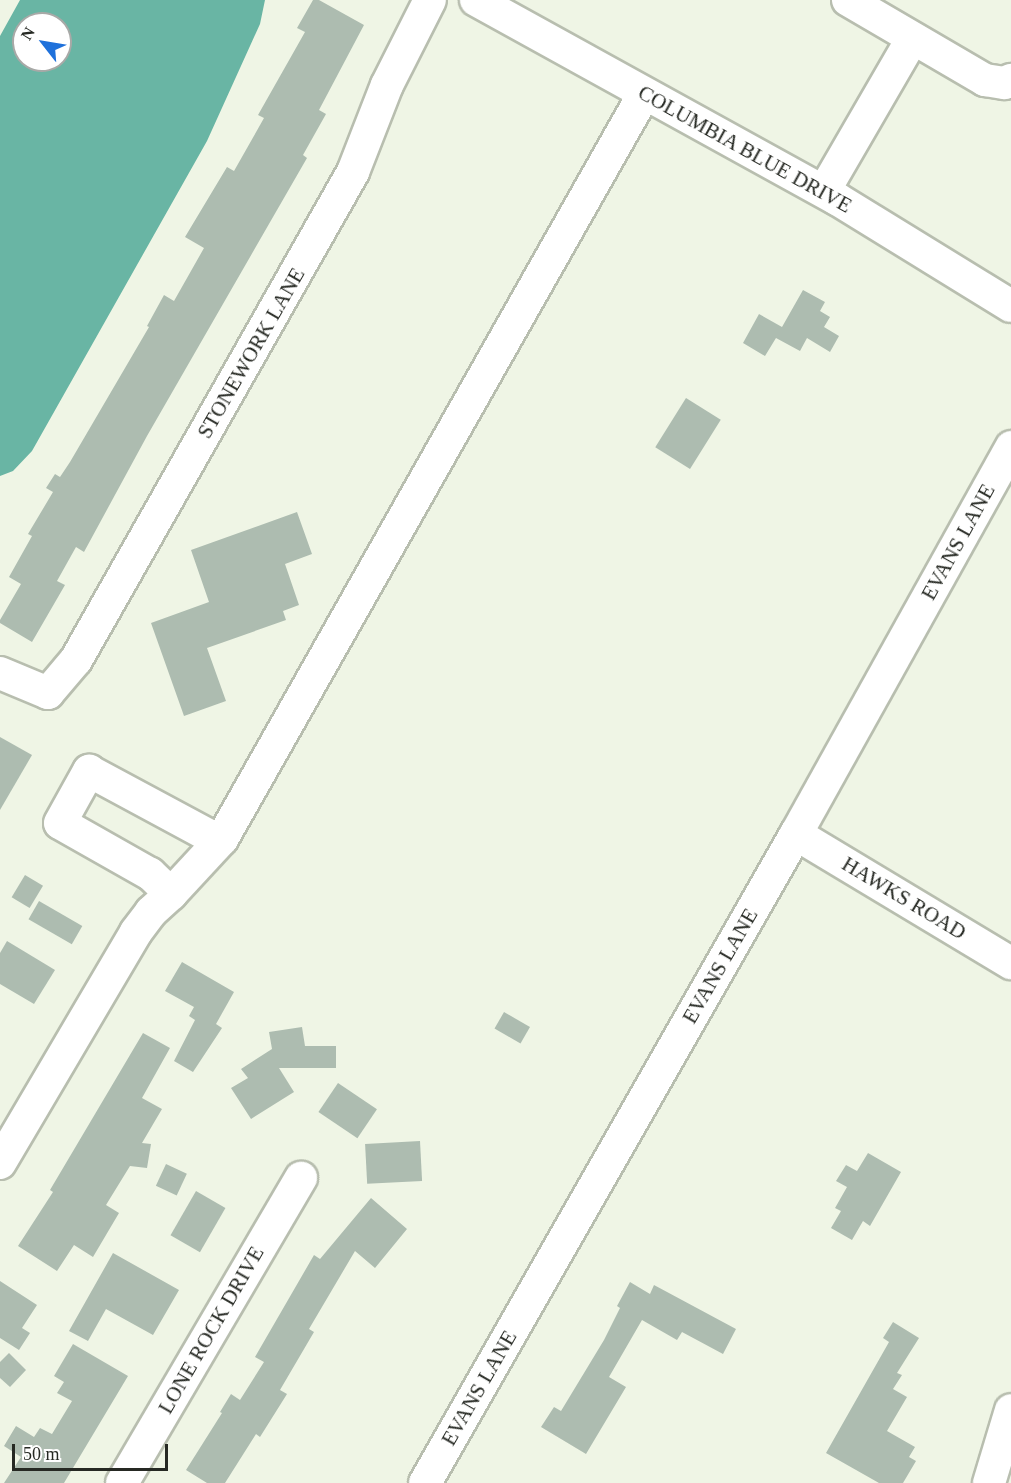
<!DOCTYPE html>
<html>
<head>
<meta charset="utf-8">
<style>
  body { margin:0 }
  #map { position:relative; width:1011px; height:1483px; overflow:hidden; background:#eff5e5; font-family:Georgia,serif }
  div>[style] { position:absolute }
  .water>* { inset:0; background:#69b5a4 }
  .building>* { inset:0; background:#adbcb0; transform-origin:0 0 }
  .roads { filter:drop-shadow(2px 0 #b8beaf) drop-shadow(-2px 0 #b8beaf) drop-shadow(0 2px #b8beaf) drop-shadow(0 -2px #b8beaf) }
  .minor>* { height:32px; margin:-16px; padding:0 16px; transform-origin:16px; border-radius:16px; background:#fff }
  span { translate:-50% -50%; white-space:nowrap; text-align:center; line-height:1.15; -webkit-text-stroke:4.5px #fff; paint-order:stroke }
  .street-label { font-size:21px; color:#262923 }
  .north { position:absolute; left:12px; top:12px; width:60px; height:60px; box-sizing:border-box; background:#fff; border:2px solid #a8a9a7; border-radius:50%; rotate:301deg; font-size:16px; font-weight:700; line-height:24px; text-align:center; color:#262923 }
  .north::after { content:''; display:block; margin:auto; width:21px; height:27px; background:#1f71db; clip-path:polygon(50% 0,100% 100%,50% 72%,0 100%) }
  .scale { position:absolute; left:12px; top:1444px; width:156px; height:27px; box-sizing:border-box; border:3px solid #262923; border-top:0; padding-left:8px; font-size:18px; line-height:21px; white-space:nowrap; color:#262923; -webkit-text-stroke:4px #fff; paint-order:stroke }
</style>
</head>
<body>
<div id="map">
  <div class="water">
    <i style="clip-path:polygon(evenodd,20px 0,265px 0,260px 24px,207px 141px,32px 451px,13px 471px,0 476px,0 36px,20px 0,24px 24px,60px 24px,60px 60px,24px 60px,24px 24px)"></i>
  </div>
  <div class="building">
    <i style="clip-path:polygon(313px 0,319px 0,364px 25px,319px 110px,326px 114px,303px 155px,307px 158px,147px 436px,84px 552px,76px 547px,57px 581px,65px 585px,32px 642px,0 623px,0 620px,21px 584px,9px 577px,32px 536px,28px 534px,53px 492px,46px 488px,55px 474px,60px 477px,70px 462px,149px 327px,147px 326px,164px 295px,174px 301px,204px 248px,185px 237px,227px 167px,234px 171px,264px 118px,258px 115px,305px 32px,297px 28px)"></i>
    <i style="clip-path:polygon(803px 290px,825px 302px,820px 311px,830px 317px,824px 327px,839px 336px,830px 352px,807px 338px,800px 351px,776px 338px,765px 356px,743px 343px,759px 314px,782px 327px)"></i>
    <i style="left:686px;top:398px;width:41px;height:58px;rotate:32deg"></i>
    <i style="clip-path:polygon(297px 512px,312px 554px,285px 564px,299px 605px,283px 611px,286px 620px,207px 648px,226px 701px,184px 716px,151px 623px,209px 602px,191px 550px)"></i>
    <i style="clip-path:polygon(0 737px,32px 755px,0 810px)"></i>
    <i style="left:25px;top:875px;width:21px;height:26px;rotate:31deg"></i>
    <i style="left:39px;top:901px;width:50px;height:21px;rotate:30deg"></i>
    <i style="clip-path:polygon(7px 941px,55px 970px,34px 1004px,0 984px,0 953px)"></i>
    <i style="clip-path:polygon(182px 962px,234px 992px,216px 1024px,222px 1028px,193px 1072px,174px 1061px,195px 1020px,189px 1016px,194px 1007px,165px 991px)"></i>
    <i style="left:504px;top:1012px;width:30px;height:19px;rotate:30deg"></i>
    <i style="clip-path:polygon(302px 1027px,305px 1046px,336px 1046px,336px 1068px,279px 1068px,294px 1092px,251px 1119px,231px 1088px,248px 1078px,241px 1069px,272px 1049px,269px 1032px)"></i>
    <i style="clip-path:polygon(143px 1033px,170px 1048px,142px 1098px,162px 1109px,142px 1143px,151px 1144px,147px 1168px,130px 1166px,106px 1205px,119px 1213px,93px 1257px,74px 1245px,57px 1271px,18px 1246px,53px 1192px,50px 1190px)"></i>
    <i style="left:338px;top:1083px;width:47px;height:35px;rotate:34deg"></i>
    <i style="left:420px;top:1141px;width:40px;height:55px;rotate:87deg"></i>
    <i style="clip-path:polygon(868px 1153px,901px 1172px,870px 1226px,863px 1221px,852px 1240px,831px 1228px,841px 1211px,835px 1208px,847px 1187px,836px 1181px,846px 1165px,857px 1171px)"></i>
    <i style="left:166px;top:1164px;width:23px;height:24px;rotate:25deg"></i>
    <i style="left:196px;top:1191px;width:34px;height:51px;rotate:30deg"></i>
    <i style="clip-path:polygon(371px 1198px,407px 1229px,375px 1268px,355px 1251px,309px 1329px,314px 1332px,280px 1390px,287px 1394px,260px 1437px,256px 1434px,225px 1483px,207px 1483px,186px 1470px,222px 1413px,220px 1412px,231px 1394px,240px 1400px,264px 1362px,255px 1357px,314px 1255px,320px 1259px)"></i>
    <i style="clip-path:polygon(113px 1253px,179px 1290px,153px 1335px,106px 1309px,88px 1341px,69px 1331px)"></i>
    <i style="clip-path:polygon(0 1281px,37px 1305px,22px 1328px,30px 1333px,19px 1350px,0 1338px)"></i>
    <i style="clip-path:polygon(630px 1282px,650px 1294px,654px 1285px,736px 1329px,723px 1354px,682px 1332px,677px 1340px,642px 1320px,609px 1377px,626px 1387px,586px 1454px,541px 1427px,554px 1407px,561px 1411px,604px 1340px,620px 1308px,617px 1306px)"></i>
    <i style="clip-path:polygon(893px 1322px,919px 1338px,897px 1373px,902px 1375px,893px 1389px,907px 1397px,887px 1431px,915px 1447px,909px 1457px,916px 1461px,903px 1483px,879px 1483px,826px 1453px,889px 1342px,883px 1338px)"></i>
    <i style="clip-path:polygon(73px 1344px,128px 1376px,64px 1483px,4px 1483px,21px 1457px,4px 1446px,16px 1426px,34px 1437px,40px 1428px,52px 1434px,72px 1401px,57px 1393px,64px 1382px,54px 1376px)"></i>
    <i style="clip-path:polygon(9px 1353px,26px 1370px,10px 1387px,0 1378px,0 1362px)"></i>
  </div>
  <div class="roads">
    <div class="minor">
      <i style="left:476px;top:0;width:412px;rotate:28.9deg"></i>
      <i style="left:837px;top:199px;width:204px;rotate:31.6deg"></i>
      <i style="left:848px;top:0;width:159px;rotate:30.3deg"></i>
      <i style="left:985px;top:80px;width:20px;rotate:9deg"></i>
      <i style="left:1005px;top:83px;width:7px;rotate:-27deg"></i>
      <i style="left:824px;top:191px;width:176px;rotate:-59.9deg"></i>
      <i style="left:0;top:673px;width:52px;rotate:22.6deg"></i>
      <i style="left:48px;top:693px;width:43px;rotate:-49.7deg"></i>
      <i style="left:76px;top:660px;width:561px;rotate:-60.42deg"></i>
      <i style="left:353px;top:172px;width:93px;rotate:-68.7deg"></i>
      <i style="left:387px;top:85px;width:95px;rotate:-63.2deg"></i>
      <i style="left:796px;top:834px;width:251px;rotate:31deg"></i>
      <i style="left:171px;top:894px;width:29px;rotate:-136deg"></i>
      <i style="left:150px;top:874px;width:103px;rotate:-150.5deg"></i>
      <i style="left:60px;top:823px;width:60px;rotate:-60.9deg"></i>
      <i style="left:89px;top:771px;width:148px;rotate:28.3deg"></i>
      <i style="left:0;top:1163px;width:268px;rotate:-59.5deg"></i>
      <i style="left:136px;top:932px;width:25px;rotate:-53deg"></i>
      <i style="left:151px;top:912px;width:27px;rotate:-42deg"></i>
      <i style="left:171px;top:894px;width:75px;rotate:-47.2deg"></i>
      <i style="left:222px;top:839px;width:856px;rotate:-60.47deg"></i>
      <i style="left:122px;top:1483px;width:354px;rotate:-59.6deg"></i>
      <i style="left:425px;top:1483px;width:748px;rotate:-60.25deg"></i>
      <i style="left:796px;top:834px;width:443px;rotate:-60.9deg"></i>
      <i style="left:989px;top:1483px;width:76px;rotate:-73.2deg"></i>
    </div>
  </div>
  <div class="street-label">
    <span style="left:745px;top:149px;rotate:29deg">COLUMBIA BLUE DRIVE</span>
    <span style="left:251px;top:353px;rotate:-60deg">STONEWORK LANE</span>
    <span style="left:958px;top:542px;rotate:-61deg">EVANS LANE</span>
    <span style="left:904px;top:898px;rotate:31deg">HAWKS ROAD</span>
    <span style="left:720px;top:966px;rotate:-60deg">EVANS LANE</span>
    <span style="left:211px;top:1330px;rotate:-60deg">LONE ROCK DRIVE</span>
    <span style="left:479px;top:1388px;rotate:-60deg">EVANS LANE</span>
  </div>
  <div class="north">N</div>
  <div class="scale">50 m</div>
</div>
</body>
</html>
